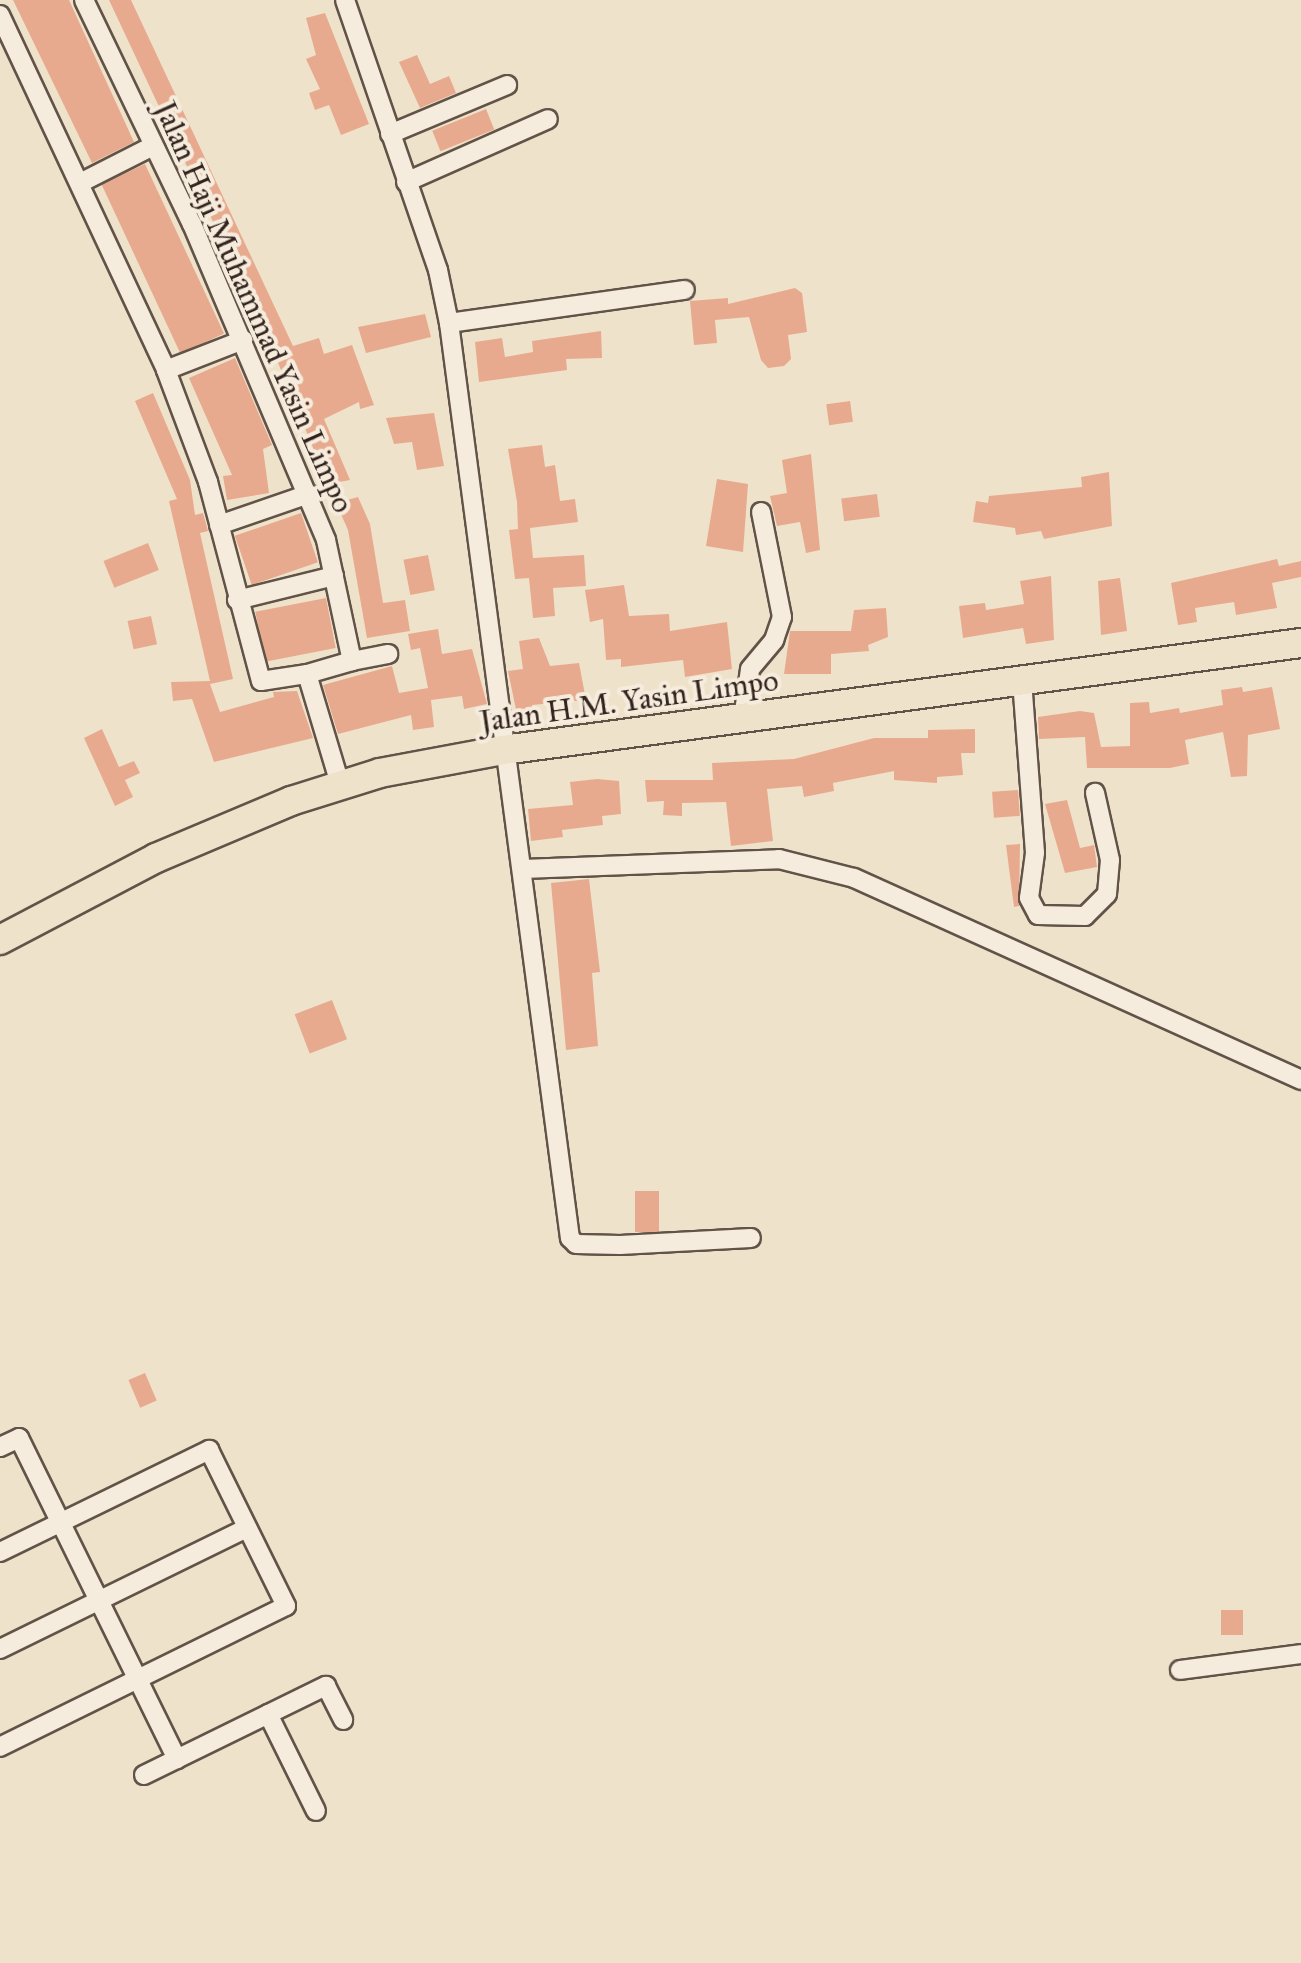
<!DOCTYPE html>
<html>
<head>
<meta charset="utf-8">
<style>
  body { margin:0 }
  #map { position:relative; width:1301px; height:1963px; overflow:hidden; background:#efe2ca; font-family:"IM FELL Great Primer",serif }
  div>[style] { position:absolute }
  .building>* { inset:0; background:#e8aa8e; transform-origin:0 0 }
  .roads { filter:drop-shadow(2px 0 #625348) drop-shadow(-2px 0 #625348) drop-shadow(0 2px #625348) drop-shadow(0 -2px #625348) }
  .street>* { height:18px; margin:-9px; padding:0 9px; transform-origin:9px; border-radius:9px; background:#f5ecdd }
  .primary>* { height:28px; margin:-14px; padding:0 14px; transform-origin:14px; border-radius:14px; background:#efe2ca }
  span { translate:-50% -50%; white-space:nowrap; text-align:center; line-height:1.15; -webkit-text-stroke:8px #f5ecdd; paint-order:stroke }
  .street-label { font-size:30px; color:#33231d }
</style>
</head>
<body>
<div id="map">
  <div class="building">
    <i style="clip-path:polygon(13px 0,69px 0,134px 142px,92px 163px)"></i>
    <i style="clip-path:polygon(109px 0,131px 0,293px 346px,319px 338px,324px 354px,352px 345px,374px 405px,360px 409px,359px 402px,324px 419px,350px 480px,328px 484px,269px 341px)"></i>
    <i style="clip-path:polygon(325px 13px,369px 124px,341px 135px,329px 105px,315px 110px,309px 93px,320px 89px,306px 59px,316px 55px,306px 18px)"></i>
    <i style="clip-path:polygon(417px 55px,430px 84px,449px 76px,456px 93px,420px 108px,399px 62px)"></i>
    <i style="left:486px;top:109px;width:22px;height:58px;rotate:68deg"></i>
    <i style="left:145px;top:164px;width:187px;height:48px;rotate:65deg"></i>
    <i style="clip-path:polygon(795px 288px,802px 293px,807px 332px,788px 335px,791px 359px,784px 366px,768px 368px,761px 360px,749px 317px,715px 320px,717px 343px,694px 345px,690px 301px,728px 298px,728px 304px)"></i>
    <i style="clip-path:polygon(425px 314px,431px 337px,366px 353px,358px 327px)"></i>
    <i style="clip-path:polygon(601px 331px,602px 358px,566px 359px,567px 370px,479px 382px,475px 342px,502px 338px,505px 357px,533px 352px,532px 341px)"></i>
    <i style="clip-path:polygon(235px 358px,272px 445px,263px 449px,269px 493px,227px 500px,223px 476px,232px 475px,189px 378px)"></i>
    <i style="clip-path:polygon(153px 393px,190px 480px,195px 515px,203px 513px,208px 531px,200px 533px,233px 679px,210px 684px,220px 712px,274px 697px,273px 692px,297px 691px,313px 738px,214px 762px,192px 699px,173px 701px,171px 682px,210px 681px,169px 501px,177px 499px,135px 401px)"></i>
    <i style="left:850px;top:401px;width:21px;height:24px;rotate:82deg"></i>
    <i style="clip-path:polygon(434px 413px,444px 466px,417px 470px,412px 442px,394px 444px,386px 418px)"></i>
    <i style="clip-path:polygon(542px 445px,545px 467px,555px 465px,560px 501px,575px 499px,578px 522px,530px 528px,533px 558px,584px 555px,586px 586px,553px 588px,555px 616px,533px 618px,529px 578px,515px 579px,509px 530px,518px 529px,517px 502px,508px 449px)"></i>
    <i style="clip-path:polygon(811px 454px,820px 550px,806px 553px,800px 522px,777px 526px,770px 496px,787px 493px,782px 460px)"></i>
    <i style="clip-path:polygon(1109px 472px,1112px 526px,1044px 539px,1041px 531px,1016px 535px,1015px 528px,973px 522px,976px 501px,988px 503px,989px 496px,1082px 487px,1081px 477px)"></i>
    <i style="clip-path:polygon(717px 479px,748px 484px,743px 552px,706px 546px)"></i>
    <i style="left:877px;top:494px;width:23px;height:36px;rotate:83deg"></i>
    <i style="clip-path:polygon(358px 497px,370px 524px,383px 603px,405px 600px,410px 631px,367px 638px,348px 530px,336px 503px)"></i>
    <i style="left:301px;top:513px;width:52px;height:70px;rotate:71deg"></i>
    <i style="left:148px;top:543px;width:29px;height:48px;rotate:68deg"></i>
    <i style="left:428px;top:555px;width:36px;height:25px;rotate:79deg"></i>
    <i style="clip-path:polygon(1277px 559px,1279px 566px,1301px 561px,1301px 577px,1272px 583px,1277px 608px,1236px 615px,1234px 602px,1195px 608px,1197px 622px,1178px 625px,1171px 583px)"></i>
    <i style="clip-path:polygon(1051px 576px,1054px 640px,1026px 644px,1023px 628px,963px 638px,959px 606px,985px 603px,986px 610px,1024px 604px,1020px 581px)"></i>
    <i style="clip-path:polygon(1120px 578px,1127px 631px,1101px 635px,1098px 581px)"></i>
    <i style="clip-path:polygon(624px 585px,629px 616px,669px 614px,670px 631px,727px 622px,732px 669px,685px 677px,683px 660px,621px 667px,621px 659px,606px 660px,603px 619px,590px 622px,585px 590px)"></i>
    <i style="left:326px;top:598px;width:51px;height:72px;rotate:79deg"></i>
    <i style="clip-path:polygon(886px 608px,888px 637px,868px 645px,869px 651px,831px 654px,831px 674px,784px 674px,790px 631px,851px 631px,854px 610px)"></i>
    <i style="left:151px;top:616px;width:29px;height:24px;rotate:78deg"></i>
    <i style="clip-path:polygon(438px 629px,442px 654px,472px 649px,487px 704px,464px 709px,462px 696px,431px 700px,434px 727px,413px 730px,411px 715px,338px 734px,323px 685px,392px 666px,399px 693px,428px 688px,420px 648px,411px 650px,408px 634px)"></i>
    <i style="clip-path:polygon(539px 638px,550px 666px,579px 663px,586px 700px,532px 705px,534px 727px,520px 729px,508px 671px,523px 669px,519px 641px)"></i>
    <i style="clip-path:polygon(1242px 687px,1243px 692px,1272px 687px,1280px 729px,1248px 735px,1247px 776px,1231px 777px,1223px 732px,1185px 740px,1189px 764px,1170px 768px,1087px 768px,1085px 737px,1039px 739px,1038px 717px,1080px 711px,1094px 713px,1101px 747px,1130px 746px,1130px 703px,1149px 702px,1150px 713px,1179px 708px,1180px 713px,1223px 705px,1221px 690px)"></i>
    <i style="clip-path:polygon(102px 729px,119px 767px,134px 761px,140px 773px,125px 780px,133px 797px,115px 806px,84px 738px)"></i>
    <i style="clip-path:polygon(975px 729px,975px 753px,961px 753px,963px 775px,937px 777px,937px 783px,894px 780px,894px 771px,833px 783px,834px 791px,804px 797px,802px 786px,767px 789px,773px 841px,731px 846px,726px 802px,682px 803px,682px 816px,663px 815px,664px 801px,647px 802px,645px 780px,713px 780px,712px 763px,794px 759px,874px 738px,928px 738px,928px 730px)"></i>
    <i style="clip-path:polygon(597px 779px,619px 781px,621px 814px,602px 816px,603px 825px,562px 830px,563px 837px,531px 841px,528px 809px,573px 805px,570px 782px)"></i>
    <i style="left:1018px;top:790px;width:26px;height:26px;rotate:86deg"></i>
    <i style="clip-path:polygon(1067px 800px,1080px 848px,1094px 845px,1097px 867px,1065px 873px,1045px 804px)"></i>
    <i style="clip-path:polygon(1020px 844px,1019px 906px,1014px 907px,1006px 845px)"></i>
    <i style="clip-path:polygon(589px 879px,600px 972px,592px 973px,598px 1046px,566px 1050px,551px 883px)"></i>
    <i style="left:332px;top:1000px;width:42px;height:40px;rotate:69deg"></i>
    <i style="left:635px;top:1191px;width:24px;height:41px"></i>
    <i style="left:145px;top:1373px;width:30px;height:18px;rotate:67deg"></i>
    <i style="left:1221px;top:1610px;width:22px;height:25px"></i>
  </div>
  <div class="roads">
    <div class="street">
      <i style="left:84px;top:0;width:249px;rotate:64.3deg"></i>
      <i style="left:192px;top:224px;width:343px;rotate:67deg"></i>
      <i style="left:326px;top:540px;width:124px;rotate:77.9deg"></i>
      <i style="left:352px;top:661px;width:47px;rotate:163.9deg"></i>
      <i style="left:307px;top:674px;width:115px;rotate:73.3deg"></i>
      <i style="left:345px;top:0;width:286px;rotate:71deg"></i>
      <i style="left:438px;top:270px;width:54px;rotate:78.3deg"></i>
      <i style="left:449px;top:323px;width:923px;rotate:82.47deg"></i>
      <i style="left:570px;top:1238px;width:8px;rotate:45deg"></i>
      <i style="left:576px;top:1244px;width:44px;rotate:1.3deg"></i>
      <i style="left:620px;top:1245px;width:131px;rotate:-3.1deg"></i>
      <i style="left:0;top:15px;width:392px;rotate:64.9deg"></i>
      <i style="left:166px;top:370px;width:120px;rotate:69.4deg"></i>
      <i style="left:208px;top:482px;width:206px;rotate:75.1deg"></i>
      <i style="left:261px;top:681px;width:47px;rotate:-8.7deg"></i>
      <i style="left:390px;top:134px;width:127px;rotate:-22.7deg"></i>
      <i style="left:406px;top:182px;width:155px;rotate:-23.9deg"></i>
      <i style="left:80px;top:183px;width:82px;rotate:-26.9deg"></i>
      <i style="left:449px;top:323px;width:238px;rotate:-8deg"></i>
      <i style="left:166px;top:370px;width:83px;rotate:-21.3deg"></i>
      <i style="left:219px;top:525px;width:95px;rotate:-19deg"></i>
      <i style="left:237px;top:600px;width:100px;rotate:-13.9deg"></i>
      <i style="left:352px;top:661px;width:37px;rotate:-11deg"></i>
      <i style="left:1022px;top:680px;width:173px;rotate:85.7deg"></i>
      <i style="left:1035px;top:853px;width:45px;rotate:97.6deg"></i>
      <i style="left:1029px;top:898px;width:19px;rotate:62deg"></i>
      <i style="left:1038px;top:915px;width:47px;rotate:1.2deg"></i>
      <i style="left:1085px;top:916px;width:31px;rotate:-45deg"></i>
      <i style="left:1107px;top:894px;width:34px;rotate:-85deg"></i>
      <i style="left:1110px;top:860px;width:69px;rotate:-102.6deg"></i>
      <i style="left:743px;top:719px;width:50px;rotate:-82deg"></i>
      <i style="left:750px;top:669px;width:38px;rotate:-50deg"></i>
      <i style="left:774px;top:640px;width:24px;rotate:-71deg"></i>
      <i style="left:782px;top:617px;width:107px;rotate:-101.3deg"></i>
      <i style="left:523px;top:869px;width:256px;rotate:-2.2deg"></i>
      <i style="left:779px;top:859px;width:77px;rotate:14.2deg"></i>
      <i style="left:854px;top:878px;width:491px;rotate:24.3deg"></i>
      <i style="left:0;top:1447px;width:21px;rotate:-25deg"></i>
      <i style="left:19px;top:1438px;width:358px;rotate:63.8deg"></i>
      <i style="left:0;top:1552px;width:233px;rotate:-26deg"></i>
      <i style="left:209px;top:1450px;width:174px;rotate:63.7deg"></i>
      <i style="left:286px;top:1606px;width:319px;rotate:153.8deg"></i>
      <i style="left:0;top:1649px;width:275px;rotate:-26.1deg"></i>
      <i style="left:1180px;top:1670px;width:122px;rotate:-7.5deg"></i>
      <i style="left:268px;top:1714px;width:108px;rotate:63.7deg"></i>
      <i style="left:144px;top:1775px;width:203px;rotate:-26.1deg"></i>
      <i style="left:326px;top:1686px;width:38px;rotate:63deg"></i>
    </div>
    <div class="primary">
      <i style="left:0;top:940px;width:176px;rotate:-27.7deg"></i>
      <i style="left:156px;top:858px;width:147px;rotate:-22.9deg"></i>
      <i style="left:291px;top:801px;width:93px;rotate:-17.5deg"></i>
      <i style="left:380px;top:773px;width:125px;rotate:-10.6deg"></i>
      <i style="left:503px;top:750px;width:805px;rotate:-7.64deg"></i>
    </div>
  </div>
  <div class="street-label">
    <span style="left:254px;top:307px;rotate:66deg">Jalan Haji Muhammad Yasin Limpo</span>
    <span style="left:629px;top:701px;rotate:-8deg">Jalan H.M. Yasin Limpo</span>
  </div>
</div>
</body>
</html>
